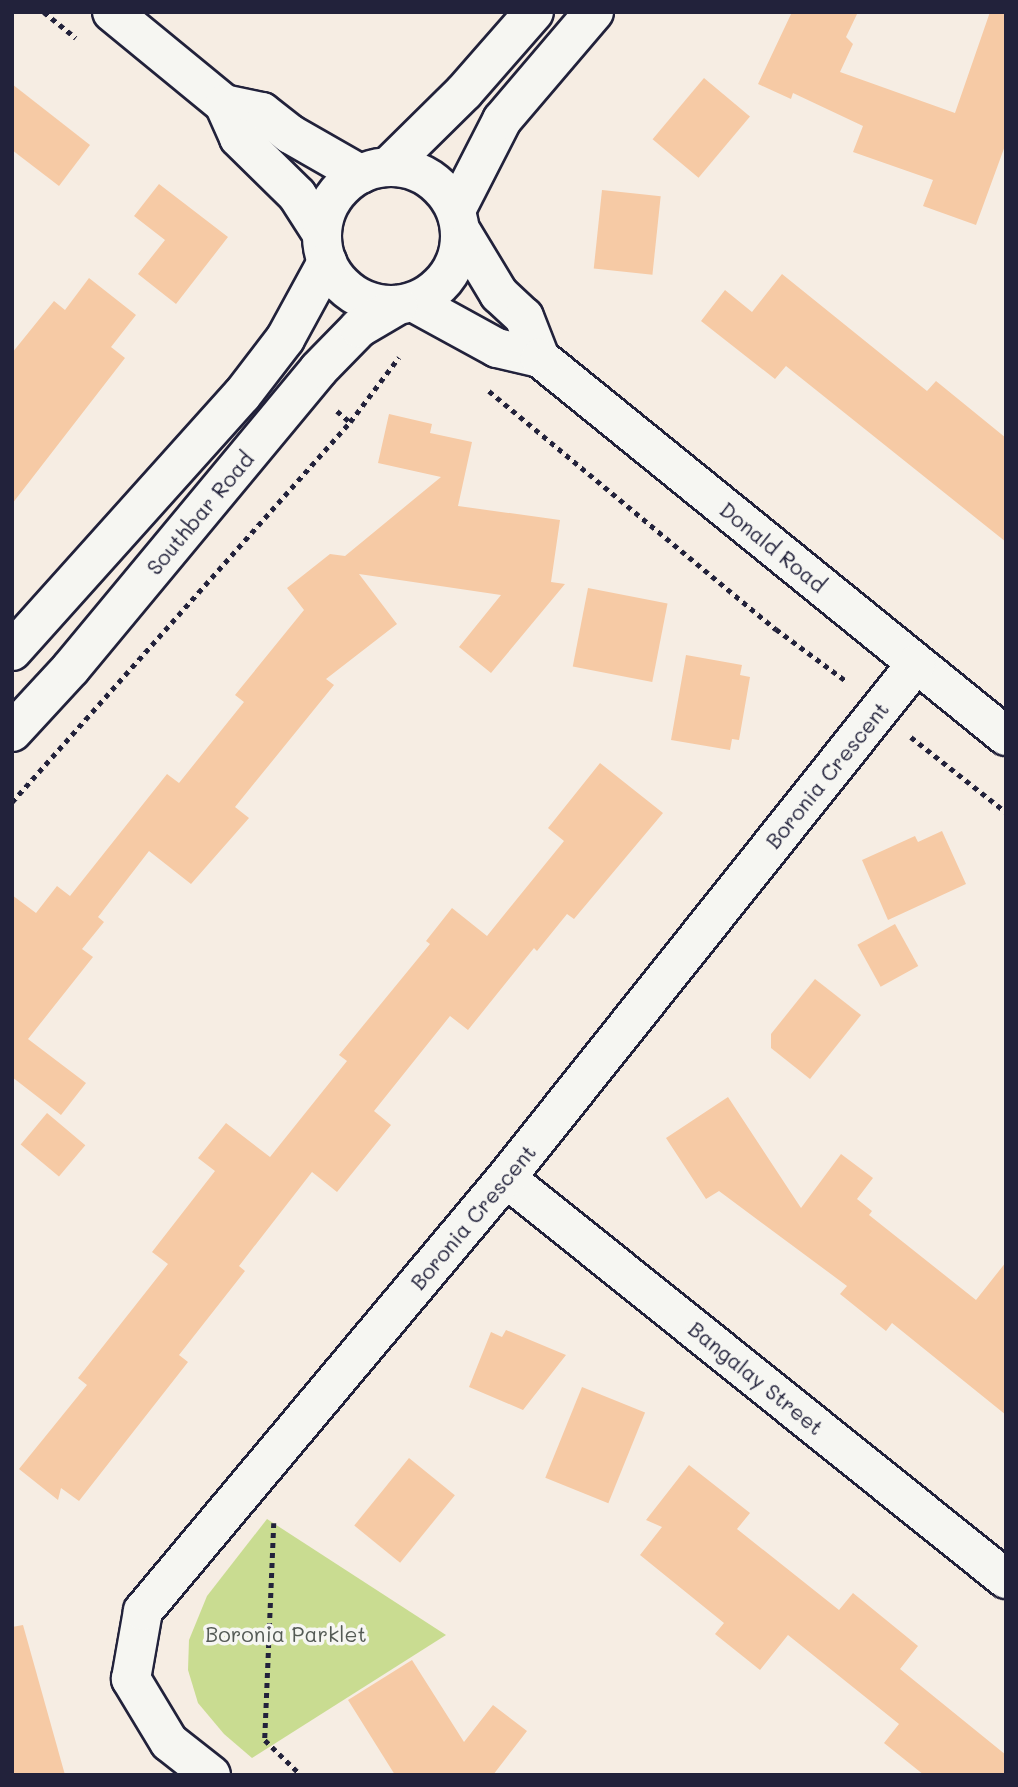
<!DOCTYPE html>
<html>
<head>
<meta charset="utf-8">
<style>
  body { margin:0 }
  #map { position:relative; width:1018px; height:1787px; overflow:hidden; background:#f6ede3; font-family:Mali,sans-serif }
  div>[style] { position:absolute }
  .green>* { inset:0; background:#c9dc91 }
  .building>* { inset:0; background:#f6caa5; transform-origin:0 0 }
  .path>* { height:4.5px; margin-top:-2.25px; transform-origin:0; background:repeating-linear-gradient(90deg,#22223b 0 5px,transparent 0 10px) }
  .roads { filter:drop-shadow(2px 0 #22223b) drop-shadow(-2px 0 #22223b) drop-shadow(0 2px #22223b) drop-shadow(0 -2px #22223b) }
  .minor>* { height:38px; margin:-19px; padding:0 19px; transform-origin:19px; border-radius:19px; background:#f6f6f2 }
  .major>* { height:38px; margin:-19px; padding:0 19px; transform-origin:19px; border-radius:19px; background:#f6f6f2 }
  .major>.ring { margin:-19px; padding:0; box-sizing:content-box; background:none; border:38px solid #f6f6f2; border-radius:50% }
  span { translate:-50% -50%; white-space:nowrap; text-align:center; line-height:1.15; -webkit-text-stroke:7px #f6f6f2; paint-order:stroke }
  .street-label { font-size:21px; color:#22223b }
  .park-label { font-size:21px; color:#545a55 }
  .frame { position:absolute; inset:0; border:14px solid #22223b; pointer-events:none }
</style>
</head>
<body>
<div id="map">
  <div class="green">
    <i style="clip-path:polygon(267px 1519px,446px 1635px,252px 1758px,224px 1734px,198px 1703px,188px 1670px,189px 1640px,207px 1596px)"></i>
  </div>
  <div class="building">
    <i style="clip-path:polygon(792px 12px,858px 12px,846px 37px,853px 44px,840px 72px,955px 113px,990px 12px,1006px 12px,1006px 143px,976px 225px,923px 206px,933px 180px,853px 152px,863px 126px,793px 93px,791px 99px,758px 84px)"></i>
    <i style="left:704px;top:78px;width:60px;height:80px;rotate:40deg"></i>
    <i style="clip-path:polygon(12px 84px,90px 145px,59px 186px,12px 150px)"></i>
    <i style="clip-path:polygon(159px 184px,228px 237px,176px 304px,138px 274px,165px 240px,134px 216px)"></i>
    <i style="left:602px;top:190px;width:59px;height:79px;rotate:6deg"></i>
    <i style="clip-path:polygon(782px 274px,927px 391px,936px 381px,1006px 438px,1006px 542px,786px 366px,775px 379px,701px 321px,725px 290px,752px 312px)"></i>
    <i style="clip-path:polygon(89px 278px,136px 315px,111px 347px,125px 358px,12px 504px,12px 353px,54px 301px,65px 310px)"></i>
    <i style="clip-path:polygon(389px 414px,432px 424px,430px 433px,472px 442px,458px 506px,560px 520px,551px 582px,565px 584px,491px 673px,459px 647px,501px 595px,359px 574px,397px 624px,326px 679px,334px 685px,235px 807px,249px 818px,191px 884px,149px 851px,98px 917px,104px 922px,82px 949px,93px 957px,28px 1039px,86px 1083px,61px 1115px,12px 1077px,12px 895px,36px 913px,57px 886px,70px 896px,167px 774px,179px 783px,244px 702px,235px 695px,304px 610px,287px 588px,330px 554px,345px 556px,441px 477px,378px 463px)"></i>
    <i style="left:588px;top:588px;width:81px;height:80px;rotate:11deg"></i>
    <i style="clip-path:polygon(686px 655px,742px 665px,740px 675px,750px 677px,739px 740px,732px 739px,730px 750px,671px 740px)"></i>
    <i style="clip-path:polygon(600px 763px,663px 813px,574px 919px,567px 914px,537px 951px,534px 948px,468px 1030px,450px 1016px,374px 1111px,391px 1125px,337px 1192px,312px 1172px,239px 1266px,245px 1271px,179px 1355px,188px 1362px,79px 1501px,61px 1488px,58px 1500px,19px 1469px,87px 1385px,78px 1378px,168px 1264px,152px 1252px,215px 1171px,198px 1158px,226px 1123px,270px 1157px,347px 1061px,339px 1055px,430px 944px,426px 941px,452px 908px,487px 936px,564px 841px,548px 828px)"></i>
    <i style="clip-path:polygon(942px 831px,966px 884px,888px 920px,862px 860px,915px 836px,918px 842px)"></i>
    <i style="left:895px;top:924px;width:48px;height:43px;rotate:61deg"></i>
    <i style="clip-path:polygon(815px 979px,861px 1015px,810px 1079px,771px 1048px,771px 1034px)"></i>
    <i style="clip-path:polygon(728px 1097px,801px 1208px,841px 1154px,873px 1178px,857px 1199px,872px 1211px,869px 1215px,976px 1300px,1006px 1262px,1006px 1415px,892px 1323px,886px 1331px,840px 1294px,847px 1286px,719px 1191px,706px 1199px,666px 1138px)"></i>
    <i style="left:47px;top:1113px;width:50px;height:41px;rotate:40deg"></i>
    <i style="clip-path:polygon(506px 1330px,566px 1355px,523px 1410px,469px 1387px,491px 1332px,502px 1337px)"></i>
    <i style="left:582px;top:1387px;width:68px;height:98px;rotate:22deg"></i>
    <i style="left:409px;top:1458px;width:59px;height:87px;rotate:39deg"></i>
    <i style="clip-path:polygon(689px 1465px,750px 1513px,737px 1529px,839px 1610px,853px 1593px,918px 1646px,900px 1669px,1006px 1755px,1006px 1775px,924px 1775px,884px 1743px,899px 1724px,788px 1635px,760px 1670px,715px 1634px,724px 1623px,640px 1555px,662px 1527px,646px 1520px)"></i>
    <i style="clip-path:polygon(23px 1625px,65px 1775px,12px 1775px,12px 1627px)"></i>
    <i style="clip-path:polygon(412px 1660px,464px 1742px,493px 1705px,527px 1731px,493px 1775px,395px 1775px,348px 1700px)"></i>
  </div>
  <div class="path">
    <i style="left:44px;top:12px;width:41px;rotate:39.1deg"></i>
    <i style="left:489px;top:391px;width:373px;rotate:39.7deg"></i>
    <i style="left:776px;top:629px;width:87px;rotate:36.6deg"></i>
    <i style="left:337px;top:411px;width:17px;rotate:40deg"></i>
    <i style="left:911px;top:737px;width:121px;rotate:38.3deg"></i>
    <i style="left:12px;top:802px;width:509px;rotate:-48.35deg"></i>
    <i style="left:350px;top:422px;width:81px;rotate:-53deg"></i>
    <i style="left:274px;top:1523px;width:217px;rotate:92.4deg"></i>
    <i style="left:265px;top:1740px;width:50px;rotate:44.2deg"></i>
  </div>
  <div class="roads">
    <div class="minor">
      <i style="left:112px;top:12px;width:145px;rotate:39.4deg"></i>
      <i style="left:224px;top:104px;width:39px;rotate:12deg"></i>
      <i style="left:262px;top:112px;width:36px;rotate:38deg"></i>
      <i style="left:290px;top:134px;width:81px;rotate:29.7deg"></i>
      <i style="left:224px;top:104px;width:37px;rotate:66deg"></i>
      <i style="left:239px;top:138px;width:81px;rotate:44.5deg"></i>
      <i style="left:297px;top:195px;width:46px;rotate:57.3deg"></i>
      <i style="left:461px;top:231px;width:74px;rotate:58.9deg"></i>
      <i style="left:499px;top:294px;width:34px;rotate:43deg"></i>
      <i style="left:524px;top:317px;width:44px;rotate:68.7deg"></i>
      <i style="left:413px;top:302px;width:96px;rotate:28.7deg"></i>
      <i style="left:497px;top:348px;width:44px;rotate:13.1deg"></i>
      <i style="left:540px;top:358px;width:600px;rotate:39.05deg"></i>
      <i style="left:506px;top:1178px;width:641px;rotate:38.73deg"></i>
      <i style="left:211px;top:1775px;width:53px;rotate:-141.8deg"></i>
      <i style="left:169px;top:1742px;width:74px;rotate:-121.1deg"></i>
      <i style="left:131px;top:1679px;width:69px;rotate:-80deg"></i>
      <i style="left:143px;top:1611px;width:565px;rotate:-50.03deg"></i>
      <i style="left:506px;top:1178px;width:657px;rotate:-51.42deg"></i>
    </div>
    <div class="major">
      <i style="left:389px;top:166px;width:105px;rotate:-44.6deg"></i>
      <i style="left:464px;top:92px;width:106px;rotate:-48.8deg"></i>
      <i class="ring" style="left:322px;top:167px;width:100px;height:100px"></i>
      <i style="left:456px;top:210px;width:101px;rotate:-62.9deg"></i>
      <i style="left:502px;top:120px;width:142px;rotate:-49.6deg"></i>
      <i style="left:12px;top:651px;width:344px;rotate:-48.1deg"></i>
      <i style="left:242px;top:395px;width:71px;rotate:-52.5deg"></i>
      <i style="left:285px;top:339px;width:88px;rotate:-61.4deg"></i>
      <i style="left:12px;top:732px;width:87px;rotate:-47.3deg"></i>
      <i style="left:71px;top:668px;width:388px;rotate:-50.3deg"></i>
      <i style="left:319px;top:369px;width:57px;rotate:-45.7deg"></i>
      <i style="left:359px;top:328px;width:45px;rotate:-30.5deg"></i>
    </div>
  </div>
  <div class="street-label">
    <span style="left:200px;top:513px;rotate:-50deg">Southbar Road</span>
    <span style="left:773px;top:547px;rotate:39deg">Donald Road</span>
    <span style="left:827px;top:775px;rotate:-51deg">Boronia Crescent</span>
    <span style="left:473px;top:1217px;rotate:-50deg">Boronia Crescent</span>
    <span style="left:756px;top:1378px;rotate:39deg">Bangalay Street</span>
  </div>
  <div class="park-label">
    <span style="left:286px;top:1634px">Boronia Parklet</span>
  </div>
  <div class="frame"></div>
</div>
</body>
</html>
